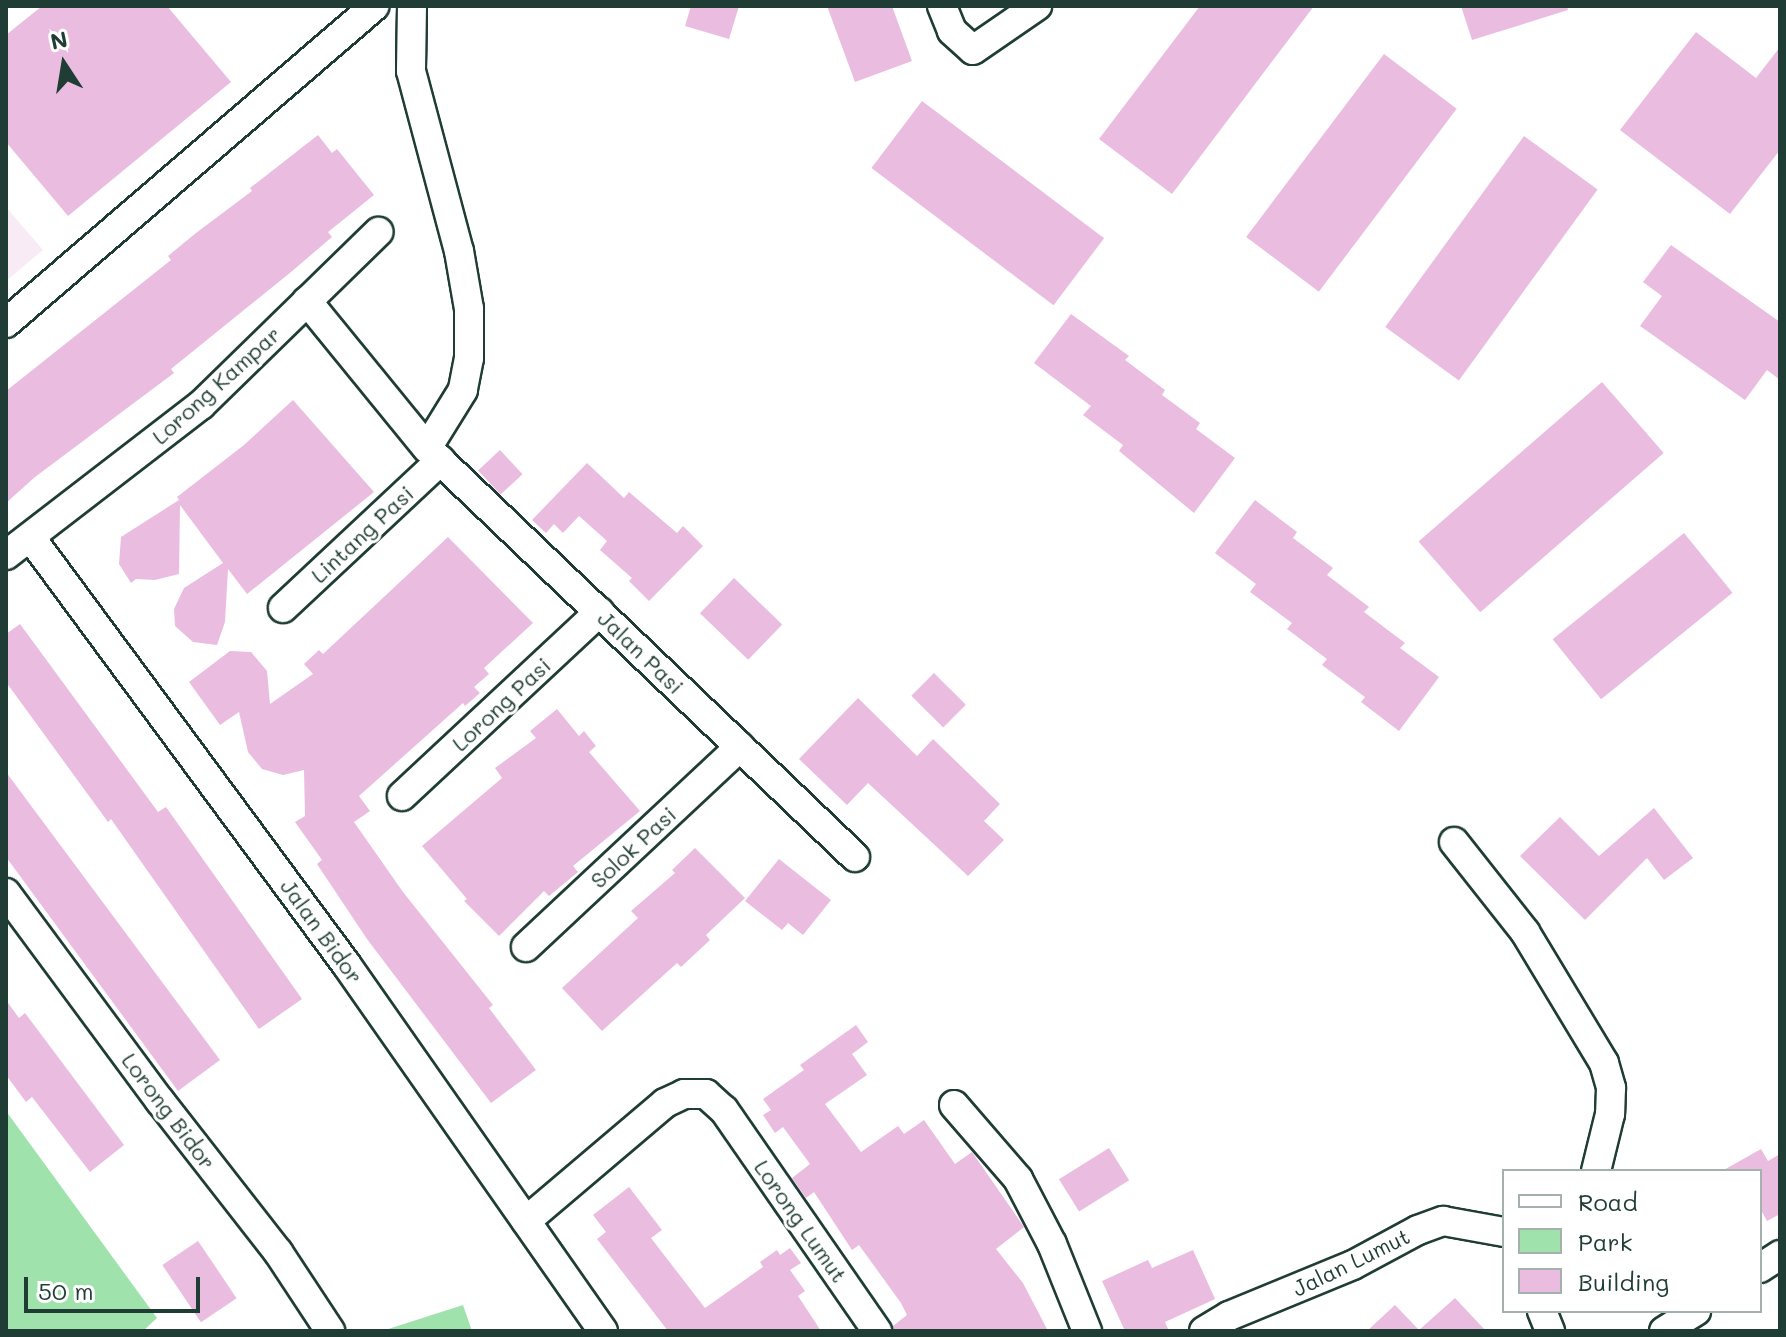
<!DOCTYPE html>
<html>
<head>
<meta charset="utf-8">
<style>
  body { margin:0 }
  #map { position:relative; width:1786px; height:1337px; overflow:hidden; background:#fff; font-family:Mali,sans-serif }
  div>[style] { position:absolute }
  .built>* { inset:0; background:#f9ebf6 }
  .green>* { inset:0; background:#a0e2ac }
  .building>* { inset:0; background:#eabce0; transform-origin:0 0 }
  .roads { filter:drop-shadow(2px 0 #1f3d34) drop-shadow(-2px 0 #1f3d34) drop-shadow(0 2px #1f3d34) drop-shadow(0 -2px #1f3d34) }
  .minor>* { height:28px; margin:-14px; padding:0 14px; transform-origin:14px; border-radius:14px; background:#fff }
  span { translate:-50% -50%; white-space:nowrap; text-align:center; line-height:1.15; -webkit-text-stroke:6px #fff; paint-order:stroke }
  .street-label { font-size:22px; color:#1f3d34 }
  .frame { position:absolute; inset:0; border:8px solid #1f3d34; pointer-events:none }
  .legend { position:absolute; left:1502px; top:1169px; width:260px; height:144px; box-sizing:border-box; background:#fff; border:2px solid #a5b1ae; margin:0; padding:10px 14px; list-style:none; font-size:24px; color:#1f3d34 }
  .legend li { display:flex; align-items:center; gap:16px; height:40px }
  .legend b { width:40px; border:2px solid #a5b1ae }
  .north { position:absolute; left:24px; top:24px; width:80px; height:80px; -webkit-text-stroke:6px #fff; paint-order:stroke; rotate:348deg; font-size:22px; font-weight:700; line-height:32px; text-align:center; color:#1f3d34 }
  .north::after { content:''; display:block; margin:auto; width:28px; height:36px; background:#1f3d34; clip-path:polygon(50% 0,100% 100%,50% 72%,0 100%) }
  .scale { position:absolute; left:24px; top:1277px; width:176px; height:36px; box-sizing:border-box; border:4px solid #1f3d34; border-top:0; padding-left:10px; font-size:24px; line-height:28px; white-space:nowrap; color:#1f3d34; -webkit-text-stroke:6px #fff; paint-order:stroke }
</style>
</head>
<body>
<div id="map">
  <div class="built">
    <i style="clip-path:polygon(6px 207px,43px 250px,6px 281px)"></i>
  </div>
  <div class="green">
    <i style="clip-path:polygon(6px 1111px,157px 1318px,143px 1331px,6px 1331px)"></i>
    <i style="clip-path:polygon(463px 1305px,472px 1331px,382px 1331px)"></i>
  </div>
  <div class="building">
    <i style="clip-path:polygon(42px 6px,167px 6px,231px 82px,68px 216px,6px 142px,6px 35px)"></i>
    <i style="clip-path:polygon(691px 6px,739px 6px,729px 39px,685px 26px)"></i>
    <i style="clip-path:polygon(827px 6px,892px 6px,912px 61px,855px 82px)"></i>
    <i style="clip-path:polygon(1200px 6px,1314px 6px,1172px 194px,1099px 139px)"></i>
    <i style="clip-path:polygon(1461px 6px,1567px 6px,1568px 10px,1472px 40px)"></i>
    <i style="clip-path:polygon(1696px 32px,1756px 78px,1780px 47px,1780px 150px,1730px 214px,1620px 130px)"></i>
    <i style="left:1384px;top:54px;width:91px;height:229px;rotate:37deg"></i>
    <i style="left:922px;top:101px;width:228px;height:84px;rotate:37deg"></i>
    <i style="clip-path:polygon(318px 135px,332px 153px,337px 149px,374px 195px,328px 232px,332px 237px,291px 272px,171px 369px,174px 373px,35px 477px,6px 503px,6px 391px,171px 260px,168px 256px,196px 233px,252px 191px,250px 188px)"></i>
    <i style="left:1524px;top:136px;width:91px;height:236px;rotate:36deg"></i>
    <i style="clip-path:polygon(1671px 245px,1780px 322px,1780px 380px,1767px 370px,1745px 400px,1640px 326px,1662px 296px,1643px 282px)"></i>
    <i style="clip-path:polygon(1071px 314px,1129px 356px,1125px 360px,1165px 390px,1162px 395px,1200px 423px,1196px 429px,1235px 458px,1194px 513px,1119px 451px,1123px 445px,1083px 415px,1091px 406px,1034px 363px)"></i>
    <i style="left:1602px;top:382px;width:94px;height:243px;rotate:49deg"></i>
    <i style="clip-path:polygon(293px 400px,374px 492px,247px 594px,228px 569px,225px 622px,217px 645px,193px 642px,175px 626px,174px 609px,184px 588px,223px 563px,180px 505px,179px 574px,155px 580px,136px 579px,131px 583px,119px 564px,121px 537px,179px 500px,177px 497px,244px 445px)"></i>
    <i style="left:500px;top:450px;width:33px;height:30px;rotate:47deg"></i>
    <i style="clip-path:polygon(587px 463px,624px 498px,629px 492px,677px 533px,683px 526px,703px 546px,649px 601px,629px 581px,632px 578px,600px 550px,607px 541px,579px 516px,563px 533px,554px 524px,546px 533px,532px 520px)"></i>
    <i style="clip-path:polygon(1255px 500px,1297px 532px,1293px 538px,1333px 568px,1327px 575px,1369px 607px,1364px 612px,1405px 643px,1400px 648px,1439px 677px,1399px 731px,1361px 702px,1365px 697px,1322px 665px,1327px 659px,1287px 629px,1292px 623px,1250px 592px,1256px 584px,1215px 553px)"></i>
    <i style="left:1684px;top:533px;width:77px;height:169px;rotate:51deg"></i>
    <i style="clip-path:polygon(448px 537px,533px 623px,484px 668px,489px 674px,474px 687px,480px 693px,465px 706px,463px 703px,359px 796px,370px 811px,354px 822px,403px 892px,493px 1005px,489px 1008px,536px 1070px,491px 1103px,367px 939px,317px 864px,322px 860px,295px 822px,305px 816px,304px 770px,283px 775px,262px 769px,248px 752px,239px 712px,220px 725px,189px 682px,230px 651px,251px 652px,267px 671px,270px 704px,313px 674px,304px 664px,319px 650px,323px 654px)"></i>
    <i style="left:734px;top:578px;width:67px;height:49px;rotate:44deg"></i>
    <i style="clip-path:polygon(20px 624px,158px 812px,166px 807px,302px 999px,259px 1029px,111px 819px,108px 822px,6px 682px,6px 634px)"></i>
    <i style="left:934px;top:673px;width:45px;height:32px;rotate:45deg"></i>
    <i style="clip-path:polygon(858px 698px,917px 756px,933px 739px,1000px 804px,984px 821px,1004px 840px,968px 876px,868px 783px,847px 805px,799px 759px)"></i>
    <i style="clip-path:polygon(557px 709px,579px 736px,584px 731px,596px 746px,589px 752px,640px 811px,573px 866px,578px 872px,549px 896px,544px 891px,499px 936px,464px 901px,467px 899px,422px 846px,502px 778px,495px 768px,536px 738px,530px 731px)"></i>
    <i style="clip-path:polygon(6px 772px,220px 1060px,178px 1091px,6px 857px)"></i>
    <i style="clip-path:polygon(1654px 808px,1693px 858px,1664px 880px,1647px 858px,1585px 920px,1520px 856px,1560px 817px,1599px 856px)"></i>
    <i style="clip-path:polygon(695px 848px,745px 898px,706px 935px,710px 940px,681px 967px,677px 963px,602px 1031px,562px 988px,638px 918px,631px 911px,675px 873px,672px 870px)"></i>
    <i style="clip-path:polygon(779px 859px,831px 900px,803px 935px,788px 923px,782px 930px,745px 901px)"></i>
    <i style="clip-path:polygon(6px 1000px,19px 1018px,25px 1013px,124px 1145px,90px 1172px,32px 1097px,26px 1102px,6px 1075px)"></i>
    <i style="clip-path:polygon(856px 1025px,868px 1042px,852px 1054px,867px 1075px,825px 1104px,861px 1152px,898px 1126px,904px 1134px,924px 1120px,955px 1164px,972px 1152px,1024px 1227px,996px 1249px,1023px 1283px,1048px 1331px,894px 1331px,893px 1326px,907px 1315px,901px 1303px,859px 1245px,852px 1250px,814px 1192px,806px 1198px,792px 1178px,810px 1164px,783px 1127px,775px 1133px,763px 1115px,771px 1110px,763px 1099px,804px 1070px,800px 1065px)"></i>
    <i style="left:1109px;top:1148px;width:38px;height:59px;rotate:58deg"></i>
    <i style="clip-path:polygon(1761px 1149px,1768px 1161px,1780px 1154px,1780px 1214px,1767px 1221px,1760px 1208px,1760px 1171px,1722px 1171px)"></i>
    <i style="clip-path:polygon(629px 1187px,662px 1230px,651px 1238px,705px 1308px,763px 1267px,760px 1262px,777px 1250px,780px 1255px,790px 1248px,801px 1263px,790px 1270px,805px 1291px,798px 1296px,821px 1331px,668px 1331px,597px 1239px,606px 1232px,593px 1215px)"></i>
    <i style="left:198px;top:1241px;width:69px;height:43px;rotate:56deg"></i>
    <i style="clip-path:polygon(1193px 1250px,1215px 1299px,1165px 1322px,1169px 1331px,1125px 1331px,1102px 1281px,1148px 1260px,1152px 1268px)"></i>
    <i style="clip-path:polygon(1455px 1298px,1486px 1331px,1367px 1331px,1395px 1305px,1419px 1330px)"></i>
  </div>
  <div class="roads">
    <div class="minor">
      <i style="left:412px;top:6px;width:65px;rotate:90.9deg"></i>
      <i style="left:411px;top:71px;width:186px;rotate:75.1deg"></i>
      <i style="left:459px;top:251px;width:59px;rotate:80.2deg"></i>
      <i style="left:469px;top:309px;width:49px;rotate:90deg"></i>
      <i style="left:469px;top:358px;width:33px;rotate:101deg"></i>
      <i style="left:463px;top:390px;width:68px;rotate:121.8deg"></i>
      <i style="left:942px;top:6px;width:27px;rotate:68deg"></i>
      <i style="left:952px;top:31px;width:28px;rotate:42deg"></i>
      <i style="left:973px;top:50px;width:78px;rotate:-34.5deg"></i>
      <i style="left:307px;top:301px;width:190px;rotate:50.8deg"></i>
      <i style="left:427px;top:448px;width:592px;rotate:43.7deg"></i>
      <i style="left:6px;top:323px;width:486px;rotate:-40.7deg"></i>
      <i style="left:31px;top:538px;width:530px;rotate:53.52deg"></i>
      <i style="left:346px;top:964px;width:448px;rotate:55deg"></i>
      <i style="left:6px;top:555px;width:246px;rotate:-37.6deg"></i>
      <i style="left:201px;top:405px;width:248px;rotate:-44.3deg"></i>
      <i style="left:283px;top:608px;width:216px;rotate:-43.1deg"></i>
      <i style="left:402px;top:796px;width:270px;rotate:-43deg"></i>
      <i style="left:1454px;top:842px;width:115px;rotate:51.7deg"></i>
      <i style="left:1525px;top:932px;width:153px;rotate:58.9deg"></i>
      <i style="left:1604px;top:1063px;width:26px;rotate:74deg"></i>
      <i style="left:1611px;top:1088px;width:26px;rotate:92deg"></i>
      <i style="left:1610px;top:1114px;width:59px;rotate:103.8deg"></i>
      <i style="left:6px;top:893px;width:259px;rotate:53.5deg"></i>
      <i style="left:160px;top:1101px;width:192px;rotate:52deg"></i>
      <i style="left:278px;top:1252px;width:95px;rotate:56.6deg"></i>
      <i style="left:526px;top:947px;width:293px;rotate:-43.1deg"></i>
      <i style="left:954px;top:1105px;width:98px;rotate:49.1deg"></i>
      <i style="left:1018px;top:1179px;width:73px;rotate:62.4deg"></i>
      <i style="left:1052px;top:1244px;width:94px;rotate:68.1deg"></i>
      <i style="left:526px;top:1221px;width:182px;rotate:-40.3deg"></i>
      <i style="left:665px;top:1103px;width:21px;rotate:-25deg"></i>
      <i style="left:684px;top:1094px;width:22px"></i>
      <i style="left:706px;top:1094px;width:24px;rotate:42deg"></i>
      <i style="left:724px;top:1110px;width:269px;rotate:55.3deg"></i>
      <i style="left:1760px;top:1268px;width:24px;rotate:-33deg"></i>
      <i style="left:1542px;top:1311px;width:22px;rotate:68deg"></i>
      <i style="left:1204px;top:1331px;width:29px;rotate:-31deg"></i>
      <i style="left:1229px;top:1316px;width:134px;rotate:-22.4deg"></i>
      <i style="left:1353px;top:1265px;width:74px;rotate:-28.3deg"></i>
      <i style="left:1418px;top:1230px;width:27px;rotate:-20deg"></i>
      <i style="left:1443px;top:1221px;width:62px;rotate:10.2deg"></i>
      <i style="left:1664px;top:1331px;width:38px;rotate:-32deg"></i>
    </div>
  </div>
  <div class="street-label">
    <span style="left:216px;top:385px;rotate:-42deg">Lorong Kampar</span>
    <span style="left:362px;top:534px;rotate:-43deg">Lintang Pasi</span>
    <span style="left:641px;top:652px;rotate:44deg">Jalan Pasi</span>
    <span style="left:501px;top:704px;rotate:-43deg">Lorong Pasi</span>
    <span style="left:633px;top:847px;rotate:-43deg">Solok Pasi</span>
    <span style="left:322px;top:931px;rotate:54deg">Jalan Bidor</span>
    <span style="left:169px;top:1111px;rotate:53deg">Lorong Bidor</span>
    <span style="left:801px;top:1221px;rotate:55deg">Lorong Lumut</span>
    <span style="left:1351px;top:1262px;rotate:-26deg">Jalan Lumut</span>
  </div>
  <div class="frame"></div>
  <ul class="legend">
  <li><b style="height:10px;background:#fff"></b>Road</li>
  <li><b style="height:22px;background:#a0e2ac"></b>Park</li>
  <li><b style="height:22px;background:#eabce0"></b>Building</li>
  </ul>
  <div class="north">N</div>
  <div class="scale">50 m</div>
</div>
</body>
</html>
